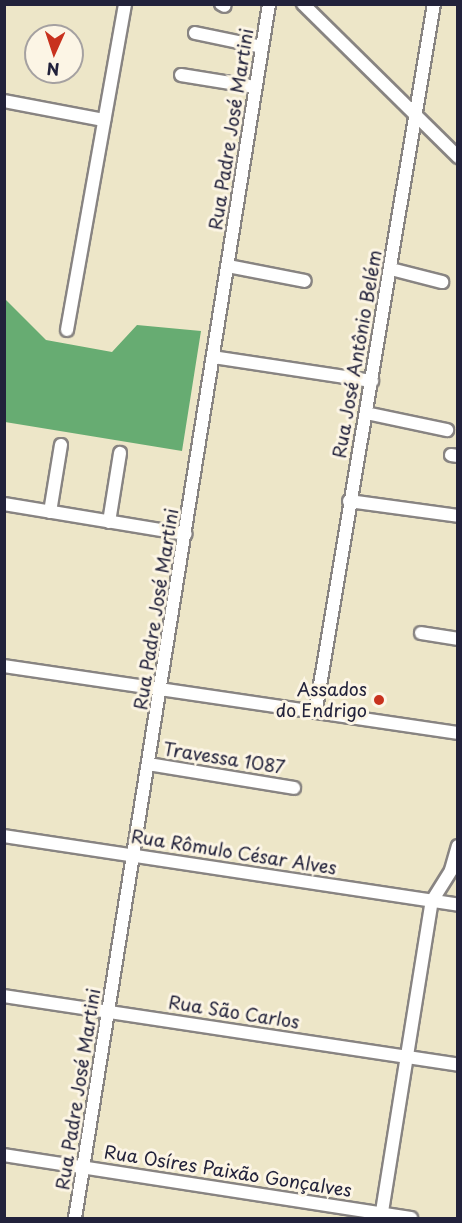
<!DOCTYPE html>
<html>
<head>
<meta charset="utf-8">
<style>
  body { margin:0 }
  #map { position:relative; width:462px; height:1223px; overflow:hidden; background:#ede6c8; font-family:"Playpen Sans",sans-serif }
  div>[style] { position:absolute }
  .forest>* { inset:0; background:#67ac72 }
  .roads { filter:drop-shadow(2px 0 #888482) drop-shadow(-2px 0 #888482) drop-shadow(0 2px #888482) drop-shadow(0 -2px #888482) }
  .minor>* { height:12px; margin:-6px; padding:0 6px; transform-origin:6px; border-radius:6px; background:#fff }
  .dots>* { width:16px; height:16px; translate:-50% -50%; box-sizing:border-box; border:3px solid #fcf5e5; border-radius:50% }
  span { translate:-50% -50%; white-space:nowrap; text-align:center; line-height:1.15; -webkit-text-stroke:6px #fcf5e5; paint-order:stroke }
  .street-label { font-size:18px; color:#22223b }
  .poi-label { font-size:18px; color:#22223b }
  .right { translate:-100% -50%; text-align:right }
  .frame { position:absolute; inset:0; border:6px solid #22223b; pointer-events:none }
  .north { position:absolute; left:24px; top:24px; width:60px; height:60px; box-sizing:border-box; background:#fcf5e5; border:2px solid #a5a1a1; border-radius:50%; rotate:183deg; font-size:16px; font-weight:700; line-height:24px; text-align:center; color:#22223b }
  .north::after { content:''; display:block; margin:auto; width:21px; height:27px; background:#c8321e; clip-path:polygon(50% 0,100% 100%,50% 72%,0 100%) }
</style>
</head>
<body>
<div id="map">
  <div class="forest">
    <i style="clip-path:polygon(4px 298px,46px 340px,112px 352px,137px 325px,201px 331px,182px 451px,5px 422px)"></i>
  </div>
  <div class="roads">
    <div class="minor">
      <i style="left:221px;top:4px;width:4px;rotate:27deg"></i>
      <i style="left:303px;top:4px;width:218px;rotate:44.6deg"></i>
      <i style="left:195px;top:33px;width:68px;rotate:11.8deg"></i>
      <i style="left:181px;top:75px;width:75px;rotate:9.2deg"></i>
      <i style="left:4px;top:101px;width:102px;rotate:10.8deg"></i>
      <i style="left:228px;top:266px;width:78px;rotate:11deg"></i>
      <i style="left:391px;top:269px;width:53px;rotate:14.3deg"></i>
      <i style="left:67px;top:330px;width:331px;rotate:-79.9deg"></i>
      <i style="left:213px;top:357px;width:161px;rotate:8.6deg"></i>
      <i style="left:366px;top:413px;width:83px;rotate:11.9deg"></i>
      <i style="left:451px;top:455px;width:7px;rotate:8deg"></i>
      <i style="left:349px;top:501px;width:110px;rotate:7.8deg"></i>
      <i style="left:4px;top:504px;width:184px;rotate:9.4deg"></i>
      <i style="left:50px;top:512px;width:68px;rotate:-80.7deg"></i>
      <i style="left:109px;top:522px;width:70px;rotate:-80.9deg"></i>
      <i style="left:421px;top:633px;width:37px;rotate:9deg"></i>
      <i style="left:4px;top:666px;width:459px;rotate:8.4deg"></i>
      <i style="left:316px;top:709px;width:715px;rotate:-80.5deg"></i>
      <i style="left:148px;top:764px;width:148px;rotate:9.3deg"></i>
      <i style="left:4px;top:836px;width:459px;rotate:8.6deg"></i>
      <i style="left:4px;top:996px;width:459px;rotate:8.6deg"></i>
      <i style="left:4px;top:1155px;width:412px;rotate:8.8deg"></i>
      <i style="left:75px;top:1218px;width:1229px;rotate:-80.92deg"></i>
      <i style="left:381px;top:1218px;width:321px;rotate:-80.9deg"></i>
      <i style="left:432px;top:901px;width:36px;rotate:-58deg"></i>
      <i style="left:451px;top:870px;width:25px;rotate:-74deg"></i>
    </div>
  </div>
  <div class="dots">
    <i style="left:379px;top:700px;background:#c8321e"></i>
  </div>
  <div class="street-label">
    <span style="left:231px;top:129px;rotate:-81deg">Rua Padre José Martini</span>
    <span style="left:357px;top:354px;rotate:-80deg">Rua José Antônio Belém</span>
    <span style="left:156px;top:609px;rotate:-81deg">Rua Padre José Martini</span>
    <span style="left:224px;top:758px;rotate:9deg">Travessa 1087</span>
    <span style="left:234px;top:852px;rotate:9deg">Rua Rômulo César Alves</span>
    <span style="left:234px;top:1012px;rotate:9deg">Rua São Carlos</span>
    <span style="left:78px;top:1089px;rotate:-81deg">Rua Padre José Martini</span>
    <span style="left:228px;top:1171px;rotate:9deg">Rua Osíres Paixão Gonçalves</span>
  </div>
  <div class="poi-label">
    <span class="right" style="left:367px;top:700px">Assados<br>do Endrigo</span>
  </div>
  <div class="frame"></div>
  <div class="north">N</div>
</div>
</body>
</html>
